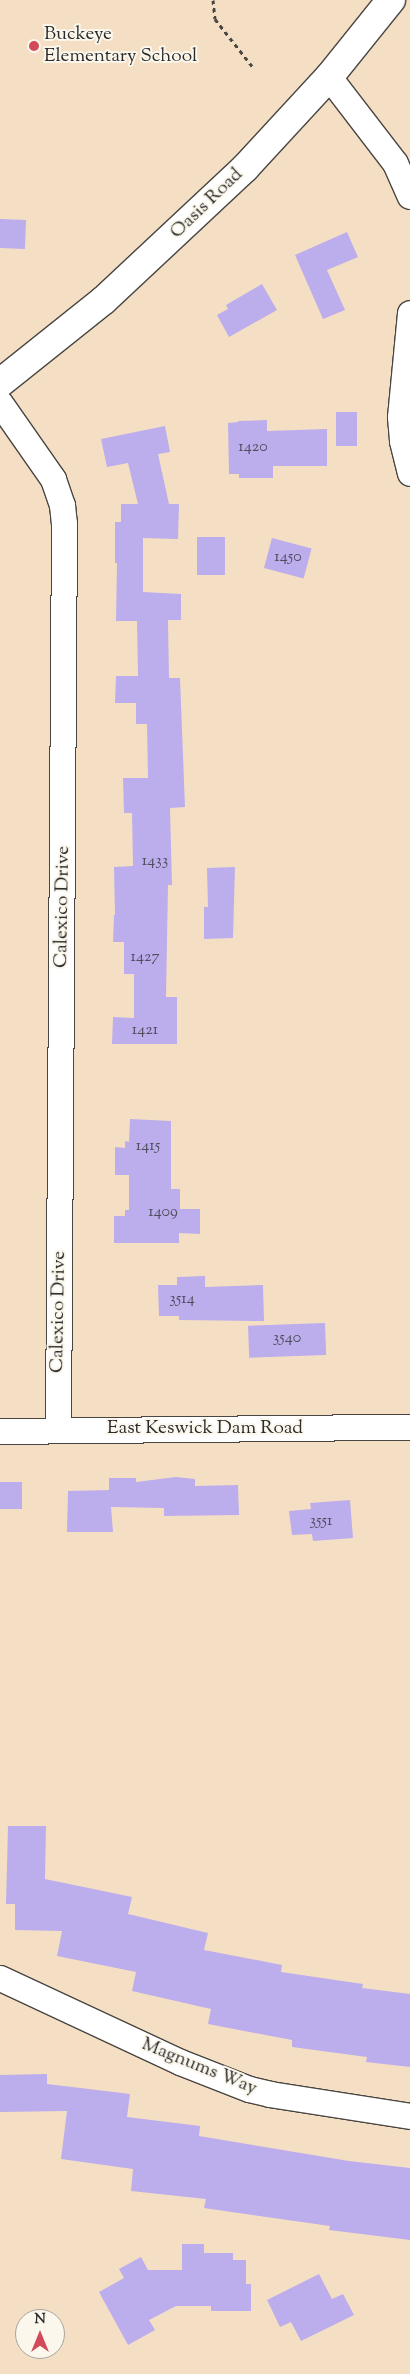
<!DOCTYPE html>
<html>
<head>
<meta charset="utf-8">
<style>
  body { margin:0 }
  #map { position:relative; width:410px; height:2374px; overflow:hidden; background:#f5dfc4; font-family:"Sorts Mill Goudy",serif }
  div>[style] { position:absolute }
  .building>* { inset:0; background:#bcaded; transform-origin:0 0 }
  .path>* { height:3px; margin-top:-1.5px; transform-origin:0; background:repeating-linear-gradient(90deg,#494642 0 4px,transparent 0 8px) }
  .roads { filter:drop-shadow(1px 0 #494642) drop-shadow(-1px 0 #494642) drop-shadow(0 1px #494642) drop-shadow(0 -1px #494642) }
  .street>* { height:25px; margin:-12.5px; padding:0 12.5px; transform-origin:12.5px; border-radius:12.5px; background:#fff }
  .secondary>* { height:28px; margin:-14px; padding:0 14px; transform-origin:14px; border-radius:14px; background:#fff }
  .dots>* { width:14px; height:14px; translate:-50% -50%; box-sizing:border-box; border:2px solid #fbf7ec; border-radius:50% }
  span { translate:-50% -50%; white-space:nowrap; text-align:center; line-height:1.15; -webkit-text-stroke:4px #fbf7ec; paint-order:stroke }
  .number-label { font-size:16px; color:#4f4c5c }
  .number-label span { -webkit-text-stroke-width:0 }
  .poi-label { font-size:19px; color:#2b2b2b }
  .left { translate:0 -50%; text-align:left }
  .street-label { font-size:19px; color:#2b2b2b }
  .north { position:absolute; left:15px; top:2309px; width:50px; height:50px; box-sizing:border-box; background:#fbf7ec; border:1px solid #a8a59f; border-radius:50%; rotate:0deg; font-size:14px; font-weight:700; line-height:20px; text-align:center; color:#2b2b2b }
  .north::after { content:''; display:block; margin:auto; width:18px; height:22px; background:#d1495b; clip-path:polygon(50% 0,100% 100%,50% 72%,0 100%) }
</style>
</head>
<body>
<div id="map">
  <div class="building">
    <i style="left:0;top:219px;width:26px;height:29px;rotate:2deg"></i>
    <i style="clip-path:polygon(347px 232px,358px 257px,327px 270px,345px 310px,323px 319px,295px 255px)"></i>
    <i style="clip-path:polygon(262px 284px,277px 310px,229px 337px,217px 315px,228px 309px,226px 305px)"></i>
    <i style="left:336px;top:412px;width:21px;height:34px"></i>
    <i style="clip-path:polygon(267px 420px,267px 431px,327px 429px,327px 466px,273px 466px,273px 478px,239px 478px,239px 474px,229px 474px,228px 423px,238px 422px,238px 421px)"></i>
    <i style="clip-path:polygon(165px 426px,170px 452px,158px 454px,169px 504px,179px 504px,178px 539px,143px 538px,143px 592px,181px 594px,181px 620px,168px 620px,169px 678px,180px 678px,185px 807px,170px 808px,172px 885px,168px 885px,166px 997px,177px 997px,177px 1044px,112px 1044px,113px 1017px,134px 1018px,134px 974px,124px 974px,124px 942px,113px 942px,114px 915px,115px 915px,114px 867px,133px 866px,132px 813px,124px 813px,123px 778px,148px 778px,147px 724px,136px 724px,136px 703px,115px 703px,116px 676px,138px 676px,137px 621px,116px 621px,117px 563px,115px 563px,115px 522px,121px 522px,121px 504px,138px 504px,128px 463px,107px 467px,101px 439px)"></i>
    <i style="left:197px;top:537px;width:28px;height:38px"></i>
    <i style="left:272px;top:538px;width:41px;height:31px;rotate:15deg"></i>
    <i style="clip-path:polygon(235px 867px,233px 938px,204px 939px,204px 907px,208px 907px,207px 868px)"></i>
    <i style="clip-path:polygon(130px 1119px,171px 1121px,171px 1189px,180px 1189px,180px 1209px,200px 1209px,200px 1234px,179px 1233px,179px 1243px,114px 1243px,114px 1216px,125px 1216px,125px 1210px,129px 1210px,129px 1175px,115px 1175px,115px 1147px,125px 1148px,125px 1141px,129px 1142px)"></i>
    <i style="clip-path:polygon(205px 1276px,205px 1287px,263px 1285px,264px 1321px,179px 1320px,179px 1316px,159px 1316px,158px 1285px,177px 1285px,177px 1277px)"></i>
    <i style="left:325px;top:1323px;width:32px;height:77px;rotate:88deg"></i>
    <i style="clip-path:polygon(176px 1477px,195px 1479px,195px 1486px,238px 1485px,239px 1515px,164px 1516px,164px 1508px,111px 1507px,113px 1532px,67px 1532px,68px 1491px,109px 1490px,109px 1478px,136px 1478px,136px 1482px)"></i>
    <i style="left:0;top:1482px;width:22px;height:27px"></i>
    <i style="clip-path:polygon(350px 1500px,353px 1538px,313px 1541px,312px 1534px,292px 1535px,289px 1511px,311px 1509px,310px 1503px)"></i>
    <i style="clip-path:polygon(8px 1826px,46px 1826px,45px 1879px,132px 1897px,128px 1914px,208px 1933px,204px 1950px,282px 1965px,281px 1972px,363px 1984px,362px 1988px,410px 1994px,410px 2067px,366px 2062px,367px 2057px,292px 2047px,292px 2040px,208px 2024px,211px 2009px,132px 1991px,136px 1972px,57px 1956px,62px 1931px,15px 1930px,15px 1904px,6px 1904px)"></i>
    <i style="clip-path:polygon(47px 2074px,47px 2084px,130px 2094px,127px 2117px,200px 2126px,199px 2136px,349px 2161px,410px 2168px,410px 2240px,329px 2230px,330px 2226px,204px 2208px,206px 2199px,131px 2191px,133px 2169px,61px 2159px,67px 2111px,0 2112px,0 2075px)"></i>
    <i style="clip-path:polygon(182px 2244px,204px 2244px,204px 2253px,233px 2253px,233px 2260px,246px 2260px,246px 2284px,251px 2284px,251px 2311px,211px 2311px,211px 2306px,176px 2306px,149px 2320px,155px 2330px,128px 2345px,99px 2292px,124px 2278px,119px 2269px,141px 2257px,148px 2270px,182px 2270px)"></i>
    <i style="clip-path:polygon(319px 2274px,332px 2299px,343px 2294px,354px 2315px,301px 2341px,291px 2322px,280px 2327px,267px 2300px)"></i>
  </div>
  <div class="path">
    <i style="left:213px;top:0;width:19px;rotate:84deg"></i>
    <i style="left:215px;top:19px;width:60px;rotate:51.8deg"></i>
  </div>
  <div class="roads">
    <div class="street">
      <i style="left:329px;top:77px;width:108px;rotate:52.5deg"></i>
      <i style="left:395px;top:163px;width:36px;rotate:66deg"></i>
      <i style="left:410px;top:313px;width:104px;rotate:95.5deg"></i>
      <i style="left:400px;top:417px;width:24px;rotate:85deg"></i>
      <i style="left:402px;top:441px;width:33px;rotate:76deg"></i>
      <i style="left:0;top:403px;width:93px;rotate:55.1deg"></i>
      <i style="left:53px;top:479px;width:28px;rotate:71deg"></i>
      <i style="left:62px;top:505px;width:18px;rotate:84deg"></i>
      <i style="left:64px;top:523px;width:907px;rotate:90.38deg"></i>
      <i style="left:0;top:1431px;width:410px;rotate:-0.6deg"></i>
      <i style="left:0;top:1978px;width:199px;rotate:25deg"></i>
      <i style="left:180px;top:2062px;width:74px;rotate:21.4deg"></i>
      <i style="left:249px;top:2089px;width:22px;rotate:13deg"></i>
      <i style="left:270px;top:2094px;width:142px;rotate:8.9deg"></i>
    </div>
    <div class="secondary">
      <i style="left:0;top:383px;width:133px;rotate:-38.6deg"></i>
      <i style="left:104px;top:300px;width:193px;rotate:-43.1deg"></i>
      <i style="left:245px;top:168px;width:124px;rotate:-47.3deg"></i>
      <i style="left:329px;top:77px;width:99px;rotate:-51.2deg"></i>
    </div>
  </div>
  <div class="dots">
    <i style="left:34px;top:46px;background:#d1495b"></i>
  </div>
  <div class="number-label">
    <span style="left:253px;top:448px">1420</span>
    <span style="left:288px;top:558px">1450</span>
    <span style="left:155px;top:862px">1433</span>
    <span style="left:145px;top:958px">1427</span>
    <span style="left:145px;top:1031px">1421</span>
    <span style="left:148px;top:1147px">1415</span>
    <span style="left:163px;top:1213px">1409</span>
    <span style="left:182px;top:1300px">3514</span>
    <span style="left:287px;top:1339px">3540</span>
    <span style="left:321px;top:1522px">3551</span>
  </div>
  <div class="poi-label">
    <span class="left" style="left:44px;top:46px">Buckeye<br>Elementary School</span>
  </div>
  <div class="street-label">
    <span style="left:207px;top:204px;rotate:-44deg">Oasis Road</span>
    <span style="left:63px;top:907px;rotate:-89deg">Calexico Drive</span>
    <span style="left:59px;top:1312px;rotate:-89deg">Calexico Drive</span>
    <span style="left:205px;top:1429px">East Keswick Dam Road</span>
    <span style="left:199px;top:2067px;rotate:22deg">Magnums Way</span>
  </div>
  <div class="north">N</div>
</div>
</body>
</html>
